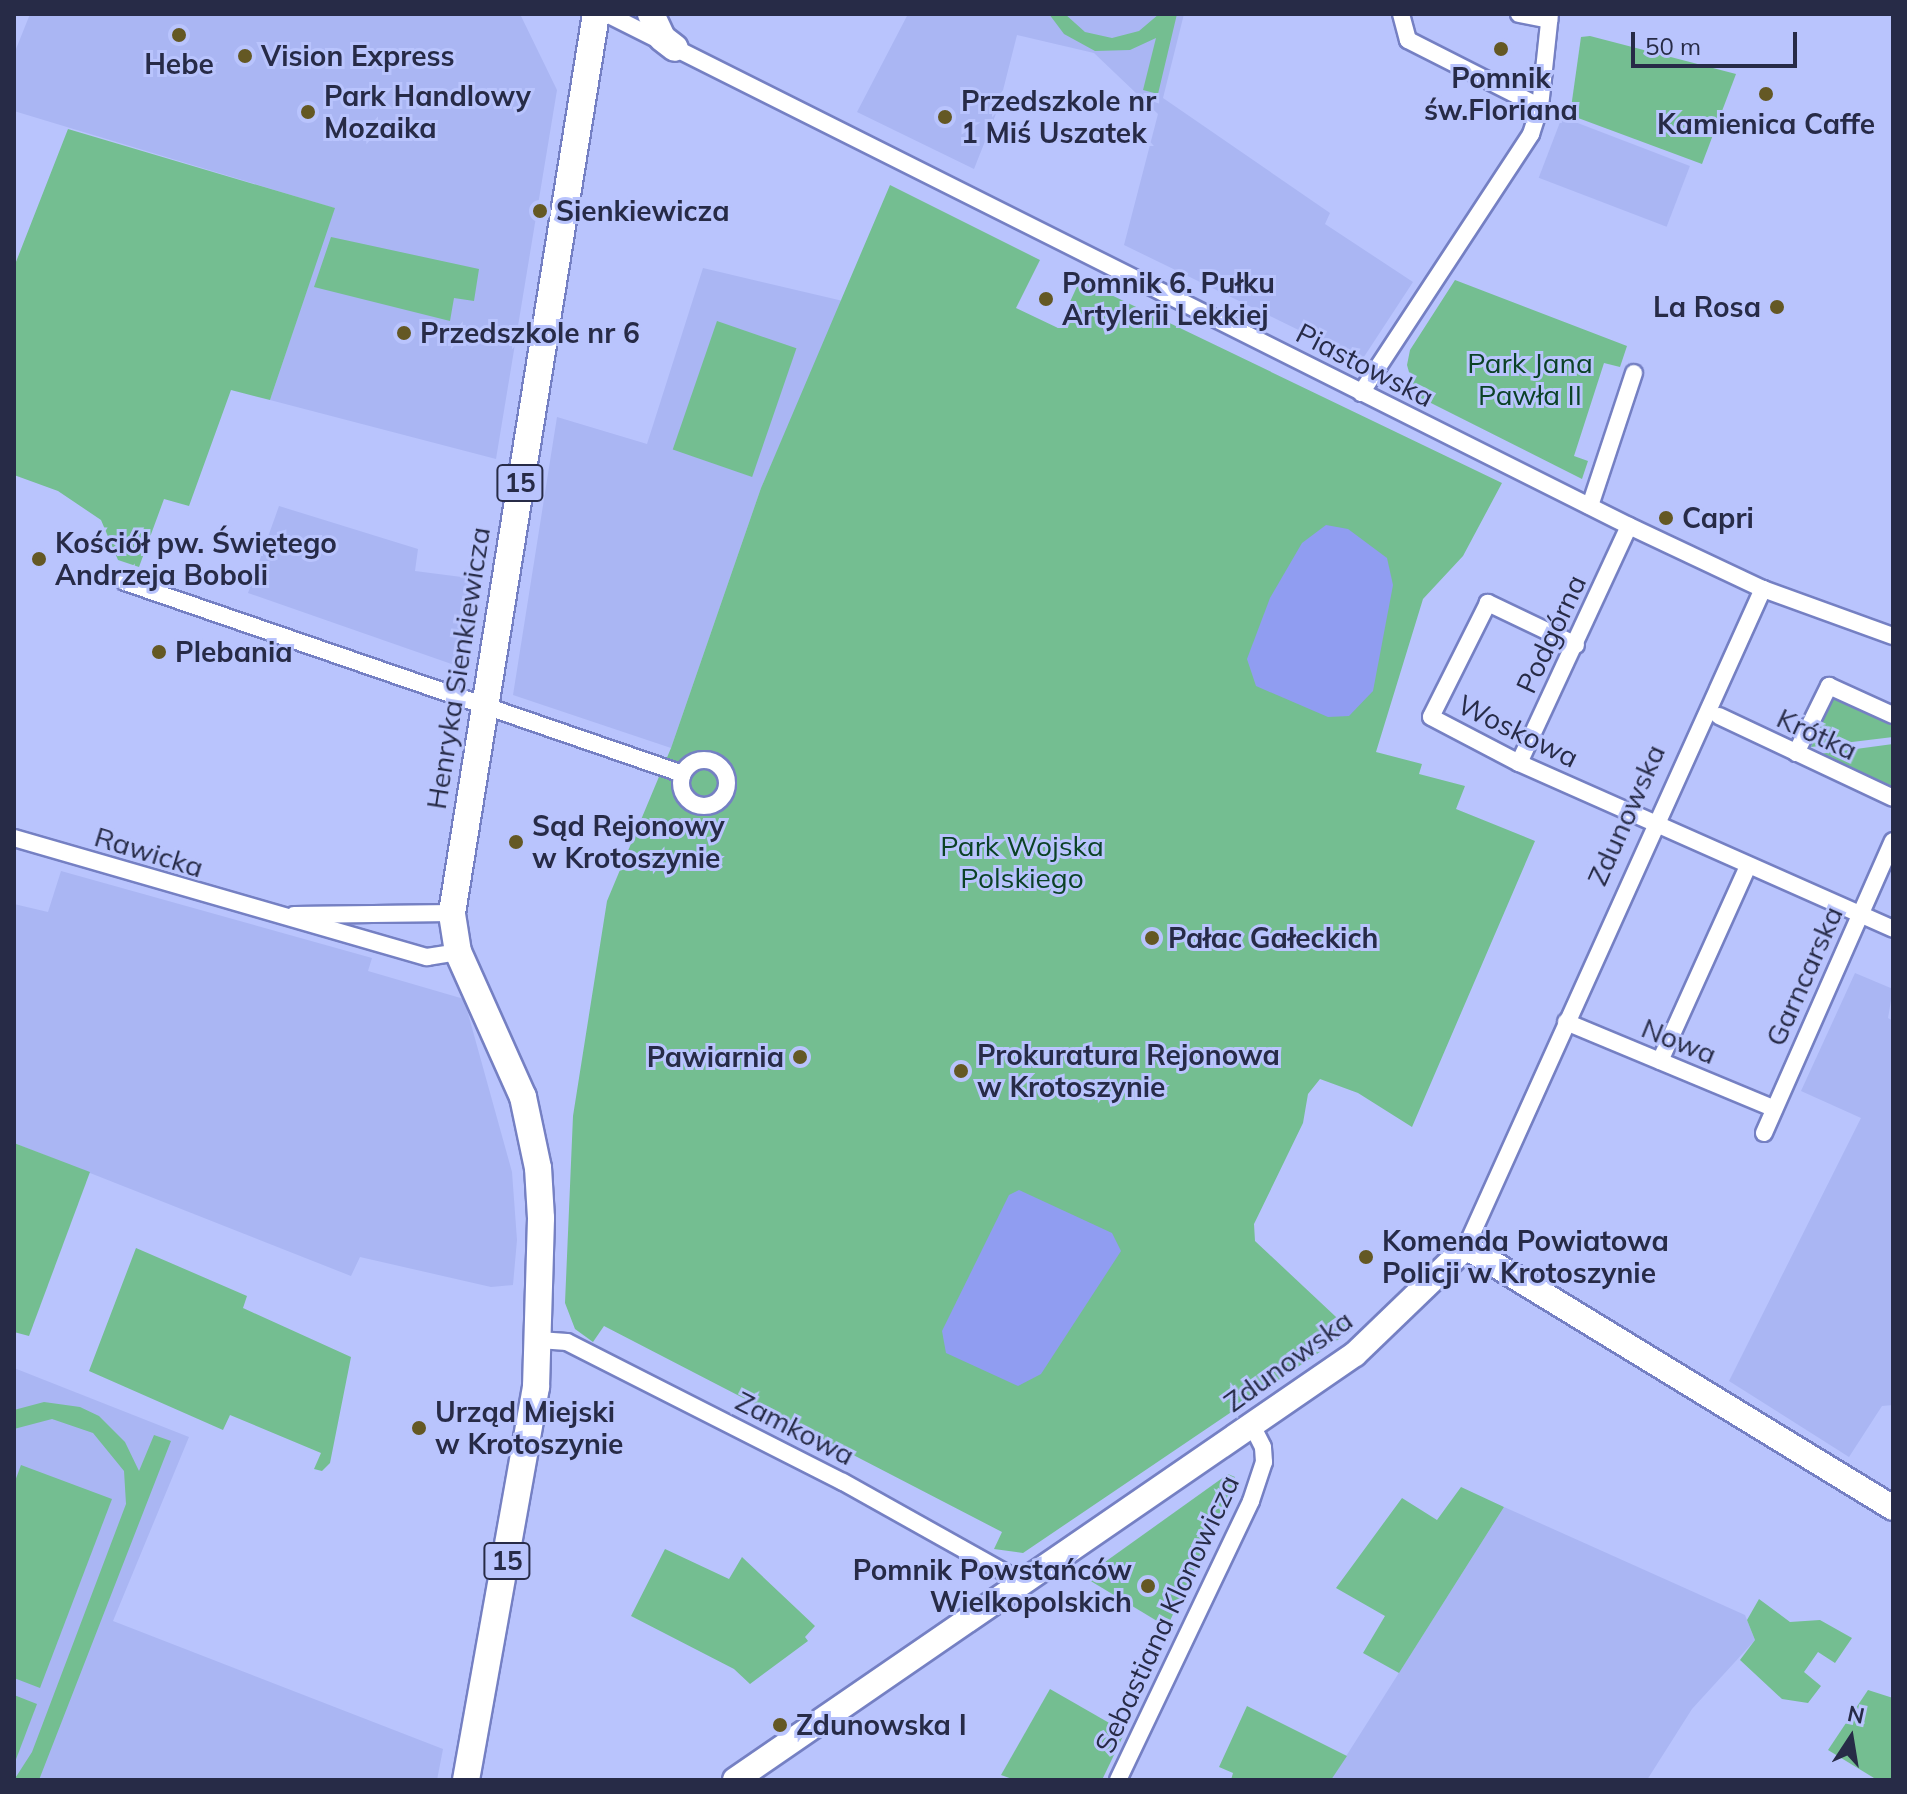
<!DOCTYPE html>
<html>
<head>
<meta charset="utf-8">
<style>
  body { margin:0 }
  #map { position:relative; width:1907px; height:1794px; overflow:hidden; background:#b9c4fd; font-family:Mulish,sans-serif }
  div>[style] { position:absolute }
  .built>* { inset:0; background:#aab6f3; transform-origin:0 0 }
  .green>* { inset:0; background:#74be91; transform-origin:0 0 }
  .water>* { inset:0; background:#909df1 }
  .roads { filter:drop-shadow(2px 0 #7580c3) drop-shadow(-2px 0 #7580c3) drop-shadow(0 2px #7580c3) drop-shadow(0 -2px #7580c3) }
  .street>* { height:16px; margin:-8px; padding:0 8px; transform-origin:8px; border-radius:8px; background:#fff }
  .street>.ring { margin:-8px; padding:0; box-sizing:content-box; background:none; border:16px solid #fff; border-radius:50% }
  .secondary>* { height:24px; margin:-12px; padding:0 12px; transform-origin:12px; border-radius:12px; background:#fff }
  .primary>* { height:26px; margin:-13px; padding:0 13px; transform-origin:13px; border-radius:13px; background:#fff }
  .dots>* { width:22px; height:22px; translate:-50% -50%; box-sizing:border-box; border:4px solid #b9c4fd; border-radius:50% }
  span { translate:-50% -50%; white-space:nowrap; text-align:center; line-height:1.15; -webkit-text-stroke:6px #b9c4fd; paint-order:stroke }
  .shield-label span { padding:2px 6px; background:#b9c4fd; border:2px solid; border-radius:6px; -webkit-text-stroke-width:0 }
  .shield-label { font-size:26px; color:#272b47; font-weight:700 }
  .poi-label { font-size:28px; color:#272b47; font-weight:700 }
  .left { translate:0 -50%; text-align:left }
  .right { translate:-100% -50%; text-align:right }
  .park-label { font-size:28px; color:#0b4226 }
  .street-label { font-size:28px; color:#272b47 }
  .frame { position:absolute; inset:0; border:16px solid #272b47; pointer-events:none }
  .north { position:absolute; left:1811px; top:1698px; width:80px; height:80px; -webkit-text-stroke:6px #b9c4fd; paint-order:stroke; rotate:12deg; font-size:22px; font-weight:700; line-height:32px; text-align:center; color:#272b47 }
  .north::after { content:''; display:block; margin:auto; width:28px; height:36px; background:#272b47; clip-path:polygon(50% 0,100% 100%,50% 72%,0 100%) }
  .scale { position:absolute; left:1631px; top:32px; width:166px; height:36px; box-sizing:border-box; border:4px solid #272b47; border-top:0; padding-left:10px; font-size:24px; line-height:28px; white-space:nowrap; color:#272b47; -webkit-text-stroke:6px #b9c4fd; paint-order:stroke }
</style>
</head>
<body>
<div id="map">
  <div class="built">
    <i style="clip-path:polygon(30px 14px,520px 14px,557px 90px,496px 459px,270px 400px,334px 208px,14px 111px,14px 54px)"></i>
    <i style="clip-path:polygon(908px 14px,1184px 14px,1163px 98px,1330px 213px,1325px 224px,1413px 282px,1358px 366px,1317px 339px,1124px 245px,1158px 114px,1094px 53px,1017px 35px,999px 106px,974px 169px,857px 112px)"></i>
    <i style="left:1562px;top:117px;width:137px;height:65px;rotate:21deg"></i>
    <i style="clip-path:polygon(703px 268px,843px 301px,761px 488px,671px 748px,513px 695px,557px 417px,647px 444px)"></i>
    <i style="clip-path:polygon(279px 506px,418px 549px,415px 571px,477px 579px,463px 668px,248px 593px)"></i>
    <i style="clip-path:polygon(61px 871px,372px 958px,368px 971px,464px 999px,512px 1172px,517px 1240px,513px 1285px,491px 1287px,360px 1257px,351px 1276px,14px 1143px,14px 904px,48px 912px)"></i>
    <i style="clip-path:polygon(1855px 973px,1893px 989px,1888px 1018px,1893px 1021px,1893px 1405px,1882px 1406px,1849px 1457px,1729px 1381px,1861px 1118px,1801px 1091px)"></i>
    <i style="clip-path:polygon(14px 1368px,189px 1437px,113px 1621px,443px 1749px,437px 1780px,14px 1780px)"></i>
    <i style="clip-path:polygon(1504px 1507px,1745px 1615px,1755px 1640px,1692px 1709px,1647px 1780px,1331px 1780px)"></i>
  </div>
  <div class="green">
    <i style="clip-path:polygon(1049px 14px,1065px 14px,1085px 32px,1112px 38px,1139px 31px,1159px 14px,1177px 14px,1158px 94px,1143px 90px,1156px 38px,1130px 50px,1095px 51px,1064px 34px)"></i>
    <i style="clip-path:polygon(1590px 36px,1736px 74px,1702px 164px,1570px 115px,1581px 37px)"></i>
    <i style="clip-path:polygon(68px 129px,335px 208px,270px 400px,231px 390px,189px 506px,164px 499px,139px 567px,118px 560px,101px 520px,58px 491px,14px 475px,14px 267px)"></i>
    <i style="clip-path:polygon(890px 185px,1040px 260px,1016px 308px,1058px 328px,1080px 280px,1502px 483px,1463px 556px,1423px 599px,1376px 752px,1422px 764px,1419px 774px,1465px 786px,1456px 809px,1535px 841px,1412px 1127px,1358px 1093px,1320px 1079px,1308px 1094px,1303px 1123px,1254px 1224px,1255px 1241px,1351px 1331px,1023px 1553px,994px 1549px,1002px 1532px,604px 1326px,593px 1342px,575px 1329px,565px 1303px,573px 1116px,607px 901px,671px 748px,761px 488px)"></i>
    <i style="clip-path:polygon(331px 237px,479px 269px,474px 301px,454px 298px,450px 321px,314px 287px)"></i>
    <i style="clip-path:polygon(1455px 280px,1627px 346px,1620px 367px,1604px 363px,1574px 456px,1588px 461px,1582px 479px,1421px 398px,1414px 390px,1407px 365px,1410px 350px)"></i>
    <i style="left:717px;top:321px;width:84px;height:136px;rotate:19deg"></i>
    <i style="clip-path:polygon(1833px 698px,1893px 722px,1893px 737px,1811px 747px)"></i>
    <i style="clip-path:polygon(1893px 744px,1893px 791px,1817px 756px,1819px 754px)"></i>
    <i style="clip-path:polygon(14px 1143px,90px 1172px,29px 1336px,14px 1332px)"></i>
    <i style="clip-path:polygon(136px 1248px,247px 1296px,243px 1308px,351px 1357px,330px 1463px,322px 1471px,314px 1469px,321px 1453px,230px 1415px,223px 1430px,89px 1371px)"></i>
    <i style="clip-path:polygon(44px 1402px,80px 1407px,99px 1416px,125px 1442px,139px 1471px,154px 1435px,171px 1441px,39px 1780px,14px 1780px,32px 1752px,126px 1504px,124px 1471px,93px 1433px,52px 1419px,14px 1429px,14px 1410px)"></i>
    <i style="clip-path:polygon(21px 1465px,112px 1499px,40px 1688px,14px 1678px,14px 1484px)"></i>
    <i style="clip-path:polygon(1228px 1474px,1235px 1477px,1230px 1494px,1167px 1627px,1084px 1577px)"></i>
    <i style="clip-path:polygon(1461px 1487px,1504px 1507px,1399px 1673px,1363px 1653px,1385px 1616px,1336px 1588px,1402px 1498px,1437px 1520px)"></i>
    <i style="clip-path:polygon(665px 1549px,729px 1579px,742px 1557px,815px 1626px,805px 1637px,808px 1641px,750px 1684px,734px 1669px,631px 1616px)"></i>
    <i style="clip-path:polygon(1759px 1599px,1790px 1622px,1820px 1620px,1852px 1638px,1835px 1663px,1818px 1652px,1804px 1672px,1821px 1686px,1808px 1703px,1782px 1699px,1740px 1660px,1755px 1640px,1747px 1620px)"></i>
    <i style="clip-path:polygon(1050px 1689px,1125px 1732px,1102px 1780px,1015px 1780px,1001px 1775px)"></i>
    <i style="clip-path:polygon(1868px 1690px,1893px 1698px,1893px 1780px,1874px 1778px,1828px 1750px)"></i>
    <i style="clip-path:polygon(14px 1695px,37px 1704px,15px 1762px,14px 1761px)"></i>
    <i style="clip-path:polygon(1247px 1706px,1347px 1756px,1331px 1780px,1231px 1780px,1233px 1773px,1219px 1767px)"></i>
  </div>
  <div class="water">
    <i style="clip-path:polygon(1326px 525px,1348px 529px,1387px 558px,1393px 585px,1373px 691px,1349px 716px,1328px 717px,1256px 686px,1247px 659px,1270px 598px,1302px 543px)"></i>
    <i style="clip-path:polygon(1019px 1190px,1112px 1233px,1121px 1251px,1041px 1374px,1018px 1386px,946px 1353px,942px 1331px,1009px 1195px)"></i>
  </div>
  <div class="roads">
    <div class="street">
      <i style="left:607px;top:14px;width:1143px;rotate:26.61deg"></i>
      <i style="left:1629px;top:526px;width:148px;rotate:25.2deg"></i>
      <i style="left:1763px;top:589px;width:138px;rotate:19.9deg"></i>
      <i style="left:1401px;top:14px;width:27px;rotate:75deg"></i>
      <i style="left:1408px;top:40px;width:148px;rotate:26.9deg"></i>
      <i style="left:1519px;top:14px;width:31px;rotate:11deg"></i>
      <i style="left:1361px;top:393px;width:310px;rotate:-56.7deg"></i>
      <i style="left:1531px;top:134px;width:28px;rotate:-72deg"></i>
      <i style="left:1540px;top:107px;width:94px;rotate:-83.9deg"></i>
      <i style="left:1590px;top:506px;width:140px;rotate:-71.7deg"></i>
      <i style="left:125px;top:582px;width:590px;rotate:18.99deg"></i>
      <i style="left:1576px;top:645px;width:98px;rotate:-154.5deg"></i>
      <i style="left:1488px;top:603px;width:127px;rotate:116.6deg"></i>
      <i style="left:1431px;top:717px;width:99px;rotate:27.6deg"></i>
      <i style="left:1519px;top:763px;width:409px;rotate:23.9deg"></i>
      <i style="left:1719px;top:716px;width:192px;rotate:25.2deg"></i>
      <i style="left:1796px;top:753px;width:75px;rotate:-63.8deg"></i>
      <i style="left:1829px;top:686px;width:70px;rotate:24.4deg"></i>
      <i class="ring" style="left:681px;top:760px;width:30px;height:30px"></i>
      <i style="left:1519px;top:763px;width:261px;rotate:-65.1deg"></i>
      <i style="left:14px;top:838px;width:430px;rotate:16.1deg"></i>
      <i style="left:427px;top:957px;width:31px;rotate:-9deg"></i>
      <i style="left:294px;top:915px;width:158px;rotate:-0.7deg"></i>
      <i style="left:1566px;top:1022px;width:224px;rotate:22.6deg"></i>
      <i style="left:1660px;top:1061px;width:214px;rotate:-65.7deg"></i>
      <i style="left:1764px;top:1133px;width:319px;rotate:-66.2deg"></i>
      <i style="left:1466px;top:1247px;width:722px;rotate:-65.71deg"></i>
      <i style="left:539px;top:1340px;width:28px;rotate:4deg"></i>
      <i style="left:567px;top:1342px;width:309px;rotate:26.9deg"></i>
      <i style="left:843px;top:1482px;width:203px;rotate:29.2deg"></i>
      <i style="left:1118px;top:1780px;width:309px;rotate:-64.5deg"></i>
      <i style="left:1251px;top:1501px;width:41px;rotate:-71.6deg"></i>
      <i style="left:1264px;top:1462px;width:15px;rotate:-94deg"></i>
      <i style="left:1263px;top:1447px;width:25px;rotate:-117deg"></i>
    </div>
    <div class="secondary">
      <i style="left:735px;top:1780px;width:752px;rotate:-34.49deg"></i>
      <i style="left:1355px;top:1354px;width:154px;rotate:-43.9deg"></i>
      <i style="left:1466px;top:1247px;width:500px;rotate:31.43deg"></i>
    </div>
    <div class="primary">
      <i style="left:651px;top:14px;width:26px;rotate:65deg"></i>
      <i style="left:662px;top:38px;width:16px;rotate:38deg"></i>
      <i style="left:466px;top:1780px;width:399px;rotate:-79.9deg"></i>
      <i style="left:536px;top:1387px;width:169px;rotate:-88.3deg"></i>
      <i style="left:541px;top:1218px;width:50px;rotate:-93.4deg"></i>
      <i style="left:538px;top:1168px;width:73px;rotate:-101.9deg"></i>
      <i style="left:523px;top:1097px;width:159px;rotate:-114.1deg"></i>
      <i style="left:458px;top:952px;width:39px;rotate:-99deg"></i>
      <i style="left:452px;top:913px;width:910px;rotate:-80.9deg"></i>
    </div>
  </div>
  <div class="dots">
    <i style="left:179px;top:35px;background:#645824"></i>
    <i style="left:1501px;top:49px;background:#645824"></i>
    <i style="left:245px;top:56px;background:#645824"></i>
    <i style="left:1766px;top:94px;background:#645824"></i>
    <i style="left:308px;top:112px;background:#645824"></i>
    <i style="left:945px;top:117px;background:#645824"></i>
    <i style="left:540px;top:211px;background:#645824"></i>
    <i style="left:1046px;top:299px;background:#645824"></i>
    <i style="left:1777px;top:307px;background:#645824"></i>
    <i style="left:404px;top:333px;background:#645824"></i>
    <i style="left:1666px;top:518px;background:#645824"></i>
    <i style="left:39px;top:559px;background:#645824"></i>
    <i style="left:159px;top:652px;background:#645824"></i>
    <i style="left:516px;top:842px;background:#645824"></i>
    <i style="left:1152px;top:938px;background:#645824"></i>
    <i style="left:800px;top:1057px;background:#645824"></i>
    <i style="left:961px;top:1071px;background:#645824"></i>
    <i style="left:1366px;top:1257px;background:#645824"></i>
    <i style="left:419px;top:1428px;background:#645824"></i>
    <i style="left:1148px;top:1586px;background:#645824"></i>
    <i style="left:780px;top:1725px;background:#645824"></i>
  </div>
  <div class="shield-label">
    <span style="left:520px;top:483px">15</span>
    <span style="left:507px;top:1561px">15</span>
  </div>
  <div class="poi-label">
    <span class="left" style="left:261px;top:56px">Vision Express</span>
    <span style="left:179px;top:64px">Hebe</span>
    <span style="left:1501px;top:94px">Pomnik<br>św.Floriana</span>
    <span class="left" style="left:324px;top:112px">Park Handlowy<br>Mozaika</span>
    <span class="left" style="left:961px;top:117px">Przedszkole nr<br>1 Miś Uszatek</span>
    <span style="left:1766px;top:124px">Kamienica Caffe</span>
    <span class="left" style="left:556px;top:211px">Sienkiewicza</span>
    <span class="left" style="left:1062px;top:299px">Pomnik 6. Pułku<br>Artylerii Lekkiej</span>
    <span class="right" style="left:1761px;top:307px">La Rosa</span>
    <span class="left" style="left:420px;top:333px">Przedszkole nr 6</span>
    <span class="left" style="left:1682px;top:518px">Capri</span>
    <span class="left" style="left:55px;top:559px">Kościół pw. Świętego<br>Andrzeja Boboli</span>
    <span class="left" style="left:175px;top:652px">Plebania</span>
    <span class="left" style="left:532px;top:842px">Sąd Rejonowy<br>w Krotoszynie</span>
    <span class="left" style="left:1168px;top:938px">Pałac Gałeckich</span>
    <span class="left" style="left:977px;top:1071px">Prokuratura Rejonowa<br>w Krotoszynie</span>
    <span class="right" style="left:784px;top:1057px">Pawiarnia</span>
    <span class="left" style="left:1382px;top:1257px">Komenda Powiatowa<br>Policji w Krotoszynie</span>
    <span class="left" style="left:435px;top:1428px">Urząd Miejski<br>w Krotoszynie</span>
    <span class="right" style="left:1132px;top:1586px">Pomnik Powstańców<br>Wielkopolskich</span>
    <span class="left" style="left:796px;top:1725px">Zdunowska I</span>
  </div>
  <div class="park-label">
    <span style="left:1530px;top:379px">Park Jana<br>Pawła II</span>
    <span style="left:1022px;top:862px">Park Wojska<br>Polskiego</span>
  </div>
  <div class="street-label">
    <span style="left:1365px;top:365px;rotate:27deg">Piastowska</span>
    <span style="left:1551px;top:634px;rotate:-65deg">Podgórna</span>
    <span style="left:458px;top:668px;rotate:-81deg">Henryka Sienkiewicza</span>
    <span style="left:1518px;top:731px;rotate:26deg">Woskowa</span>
    <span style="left:1817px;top:734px;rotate:25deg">Krótka</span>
    <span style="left:1626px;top:815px;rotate:-66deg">Zdunowska</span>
    <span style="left:149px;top:852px;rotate:17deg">Rawicka</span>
    <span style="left:1804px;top:976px;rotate:-66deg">Garncarska</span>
    <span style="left:1679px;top:1041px;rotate:22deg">Nowa</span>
    <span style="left:1288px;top:1361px;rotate:-36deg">Zdunowska</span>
    <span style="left:795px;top:1428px;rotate:27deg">Zamkowa</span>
    <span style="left:1167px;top:1614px;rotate:-65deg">Sebastiana Klonowicza</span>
  </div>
  <div class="frame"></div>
  <div class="north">N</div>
  <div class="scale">50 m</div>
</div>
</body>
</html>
